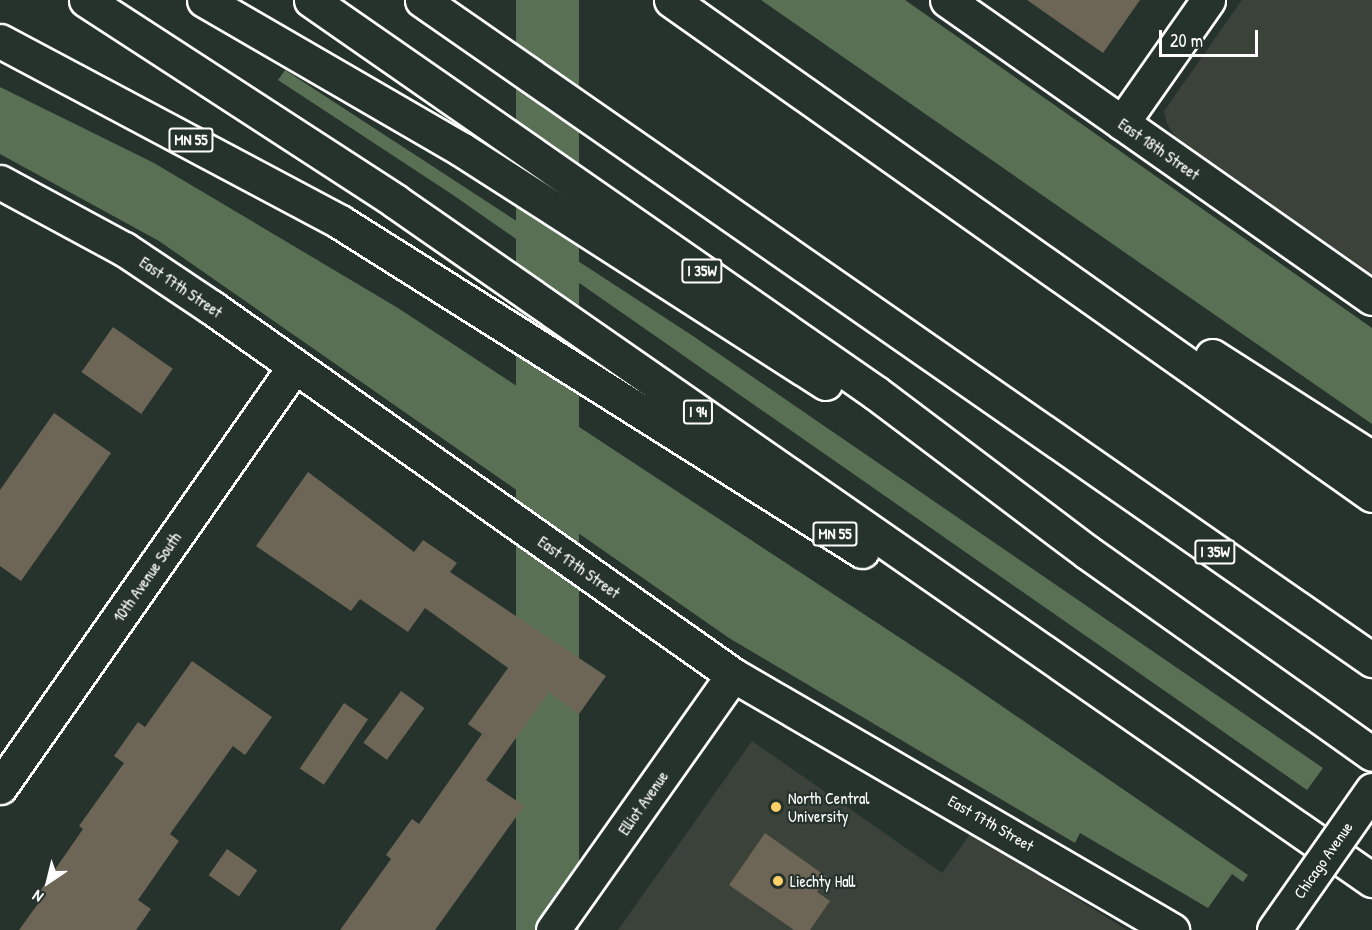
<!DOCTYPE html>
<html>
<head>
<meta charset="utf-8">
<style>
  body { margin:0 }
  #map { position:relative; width:1372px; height:930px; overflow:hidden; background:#26332d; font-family:"Patrick Hand",sans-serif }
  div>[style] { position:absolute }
  .built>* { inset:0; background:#3b4239 }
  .green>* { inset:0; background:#597054; transform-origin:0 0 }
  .building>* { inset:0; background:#6d6556; transform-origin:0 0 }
  .roads { filter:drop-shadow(2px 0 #fff) drop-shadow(-2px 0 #fff) drop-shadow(0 2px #fff) drop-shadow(0 -2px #fff) }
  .minor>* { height:33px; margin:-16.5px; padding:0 16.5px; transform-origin:16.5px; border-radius:16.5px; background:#26332d }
  .highway>* { height:33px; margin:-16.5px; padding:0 16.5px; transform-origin:16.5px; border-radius:16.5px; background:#26332d }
  .bridges { filter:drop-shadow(2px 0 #fff) drop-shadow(-2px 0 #fff) drop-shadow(0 2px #fff) drop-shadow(0 -2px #fff) }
  .minor-bridge>* { height:33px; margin:-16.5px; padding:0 16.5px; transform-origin:16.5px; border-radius:16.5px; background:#26332d }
  .dots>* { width:16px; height:16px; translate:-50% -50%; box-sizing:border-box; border:3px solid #26332d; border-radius:50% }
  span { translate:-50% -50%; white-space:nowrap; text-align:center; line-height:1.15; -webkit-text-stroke:4.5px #26332d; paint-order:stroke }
  .shield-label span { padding:2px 4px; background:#26332d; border:2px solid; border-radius:4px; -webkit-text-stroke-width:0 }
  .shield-label { font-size:15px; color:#fff; font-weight:700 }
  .street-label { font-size:16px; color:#fff }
  .poi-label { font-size:16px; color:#fff }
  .left { translate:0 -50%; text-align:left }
  .north { position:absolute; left:18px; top:852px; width:60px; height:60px; -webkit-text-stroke:4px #26332d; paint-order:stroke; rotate:215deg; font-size:16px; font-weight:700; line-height:24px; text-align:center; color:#fff }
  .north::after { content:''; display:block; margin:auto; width:21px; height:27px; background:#fff; clip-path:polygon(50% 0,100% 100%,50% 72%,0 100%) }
  .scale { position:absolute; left:1159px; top:30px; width:99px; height:27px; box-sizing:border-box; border:3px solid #fff; border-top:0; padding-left:8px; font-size:18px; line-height:21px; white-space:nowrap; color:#fff; -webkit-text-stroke:4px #26332d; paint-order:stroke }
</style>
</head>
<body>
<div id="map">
  <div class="built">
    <i style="clip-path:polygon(1242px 0,1372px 0,1372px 274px,1176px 138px,1167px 124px,1164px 111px)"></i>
    <i style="clip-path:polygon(752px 741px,942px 873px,971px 833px,1127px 930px,618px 930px)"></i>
  </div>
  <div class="green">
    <i style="left:516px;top:0;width:63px;height:1045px"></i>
    <i style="clip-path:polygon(761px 0,905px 0,1372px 328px,1372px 424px)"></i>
    <i style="clip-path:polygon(285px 70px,693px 336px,1323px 768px,1307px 790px,453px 195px,278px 80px)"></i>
    <i style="clip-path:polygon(0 87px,154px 163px,398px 308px,958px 676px,1248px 875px,1243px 882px,1232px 874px,1208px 908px,1080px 833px,1075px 843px,729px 638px,159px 241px,0 154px)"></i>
  </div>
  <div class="building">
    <i style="clip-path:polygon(1027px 0,1140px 0,1103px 53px)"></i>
    <i style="left:113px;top:327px;width:73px;height:55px;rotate:35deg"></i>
    <i style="clip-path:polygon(54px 413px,111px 453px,21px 581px,0 566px,0 490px)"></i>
    <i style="clip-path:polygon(308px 472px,414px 552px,423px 540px,457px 563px,450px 572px,606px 676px,579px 714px,549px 692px,486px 780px,524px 806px,435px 930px,340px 930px,391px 859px,386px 855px,412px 819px,419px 824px,482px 734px,468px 724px,508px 668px,425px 608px,408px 632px,360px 599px,351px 611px,256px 546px)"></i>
    <i style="clip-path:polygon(192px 661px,272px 717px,245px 755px,233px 746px,170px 834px,179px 841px,138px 900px,151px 909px,136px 930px,19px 930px,45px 894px,40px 891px,83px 829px,79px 826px,124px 763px,114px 756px,138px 722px,145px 727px)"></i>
    <i style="left:401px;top:691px;width:29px;height:64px;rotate:36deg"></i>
    <i style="left:344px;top:703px;width:29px;height:79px;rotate:34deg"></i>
    <i style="clip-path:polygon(765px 833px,827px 877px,817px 892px,830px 901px,810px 930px,794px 930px,729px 885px)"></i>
    <i style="left:227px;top:849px;width:37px;height:32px;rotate:35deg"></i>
  </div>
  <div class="roads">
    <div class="minor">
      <i style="left:947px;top:0;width:519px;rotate:35.04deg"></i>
      <i style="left:1122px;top:123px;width:150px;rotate:-55deg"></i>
      <i style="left:0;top:182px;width:141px;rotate:28.4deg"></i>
      <i style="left:124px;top:249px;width:105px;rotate:33.7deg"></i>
      <i style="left:211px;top:307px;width:639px;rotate:35.18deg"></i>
      <i style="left:733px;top:675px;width:508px;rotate:30.15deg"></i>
      <i style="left:0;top:787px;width:513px;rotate:-55.01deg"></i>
      <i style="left:553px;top:930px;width:312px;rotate:-54.8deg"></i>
    </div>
    <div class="highway">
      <i style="left:86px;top:0;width:369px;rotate:33deg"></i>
      <i style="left:395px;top:201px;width:1190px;rotate:34.8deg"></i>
      <i style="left:204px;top:0;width:297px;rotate:30.1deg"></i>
      <i style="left:461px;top:149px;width:433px;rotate:32.7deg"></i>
      <i style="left:311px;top:0;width:688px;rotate:34.82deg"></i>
      <i style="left:876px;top:393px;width:264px;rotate:37deg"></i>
      <i style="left:1087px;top:552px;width:349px;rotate:35.3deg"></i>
      <i style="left:422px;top:0;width:1157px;rotate:34.79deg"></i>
      <i style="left:671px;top:0;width:858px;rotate:35.23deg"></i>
      <i style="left:0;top:41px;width:385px;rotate:28deg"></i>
      <i style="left:340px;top:222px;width:617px;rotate:32.22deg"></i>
      <i style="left:1212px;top:356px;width:190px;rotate:32.5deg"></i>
    </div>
  </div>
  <div class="bridges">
    <div class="minor-bridge">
      <i style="left:1274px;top:930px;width:171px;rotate:-55deg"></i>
    </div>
  </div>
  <div class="dots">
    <i style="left:776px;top:807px;background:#ffd166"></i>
    <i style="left:778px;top:881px;background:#ffd166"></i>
  </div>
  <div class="shield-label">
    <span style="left:191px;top:140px">MN 55</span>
    <span style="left:702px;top:271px">I 35W</span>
    <span style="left:698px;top:412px">I 94</span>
    <span style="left:835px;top:534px">MN 55</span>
    <span style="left:1215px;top:552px">I 35W</span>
  </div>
  <div class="street-label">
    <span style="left:1159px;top:149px;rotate:35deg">East 18th Street</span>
    <span style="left:181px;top:287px;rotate:34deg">East 17th Street</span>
    <span style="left:579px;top:567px;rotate:35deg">East 17th Street</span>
    <span style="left:147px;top:577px;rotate:-55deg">10th Avenue South</span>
    <span style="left:643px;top:803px;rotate:-55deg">Elliot Avenue</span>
    <span style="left:991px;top:823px;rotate:30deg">East 17th Street</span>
    <span style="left:1323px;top:860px;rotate:-55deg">Chicago Avenue</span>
  </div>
  <div class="poi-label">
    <span class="left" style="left:788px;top:807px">North Central<br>University</span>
    <span class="left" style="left:790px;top:881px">Liechty Hall</span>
  </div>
  <div class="north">N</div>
  <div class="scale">20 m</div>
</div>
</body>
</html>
